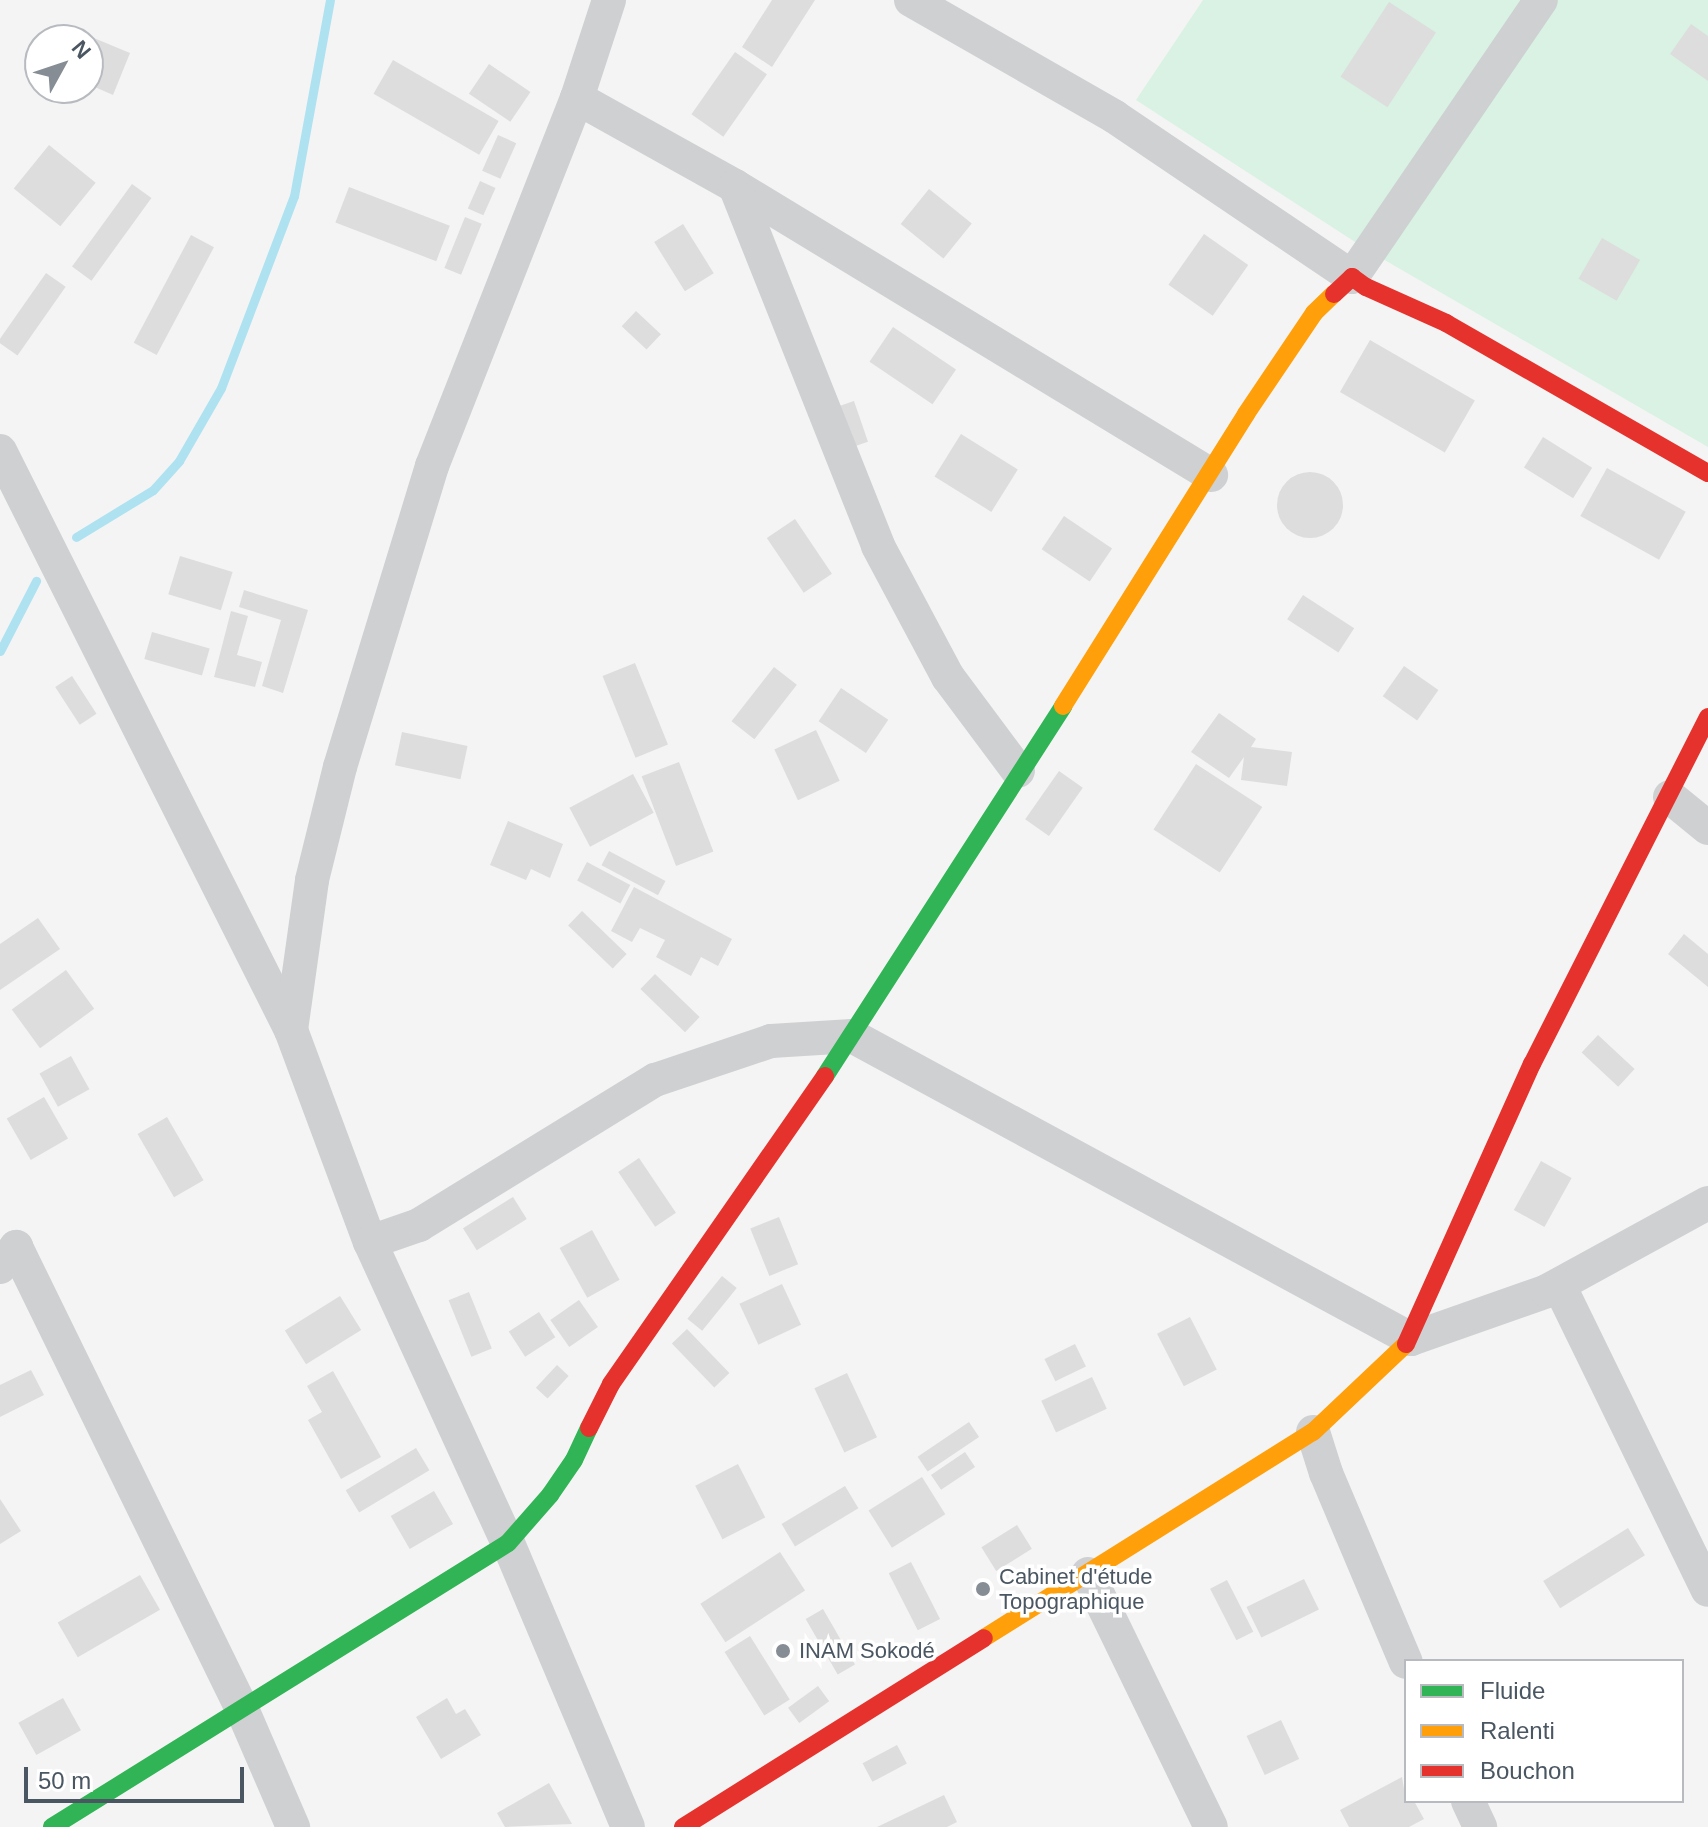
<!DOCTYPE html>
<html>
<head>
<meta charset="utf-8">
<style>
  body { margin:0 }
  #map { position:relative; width:1708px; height:1827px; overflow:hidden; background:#f4f4f4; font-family:Arial,sans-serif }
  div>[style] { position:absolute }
  .green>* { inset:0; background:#d9f2e3 }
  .stream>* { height:9px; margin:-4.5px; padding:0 4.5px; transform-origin:4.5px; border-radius:4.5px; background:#aee2f0 }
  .building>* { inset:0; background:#ddddde; transform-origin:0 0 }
  .round { border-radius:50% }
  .street>* { height:34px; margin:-17px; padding:0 17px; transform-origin:17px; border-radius:17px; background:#ced0d2 }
  .fast>* { height:18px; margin:-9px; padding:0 9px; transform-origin:9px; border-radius:9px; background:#30b455 }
  .slow>* { height:18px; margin:-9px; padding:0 9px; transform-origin:9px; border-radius:9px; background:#ff9f0a }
  .jam>* { height:18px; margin:-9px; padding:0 9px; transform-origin:9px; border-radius:9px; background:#e5322d }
  .dots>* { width:22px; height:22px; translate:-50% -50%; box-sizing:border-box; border:4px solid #fff; border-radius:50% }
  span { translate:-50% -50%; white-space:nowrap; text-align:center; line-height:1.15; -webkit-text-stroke:7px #fff; paint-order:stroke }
  .poi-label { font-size:22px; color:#4a5661 }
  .left { translate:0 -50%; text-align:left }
  .legend { position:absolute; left:1404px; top:1659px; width:280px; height:144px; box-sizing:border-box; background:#fff; border:2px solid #b7bbc0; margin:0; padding:10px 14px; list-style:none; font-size:24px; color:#4a5661 }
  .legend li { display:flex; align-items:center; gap:16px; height:40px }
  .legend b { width:40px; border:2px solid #b7bbc0 }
  .north { position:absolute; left:24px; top:24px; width:80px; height:80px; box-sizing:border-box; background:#fff; border:2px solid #b7bbc0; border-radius:50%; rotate:50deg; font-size:22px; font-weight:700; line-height:32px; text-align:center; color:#4a5661 }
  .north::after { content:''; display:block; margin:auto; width:28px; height:36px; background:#868d94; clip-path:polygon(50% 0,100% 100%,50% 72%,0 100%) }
  .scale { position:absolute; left:24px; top:1767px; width:220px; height:36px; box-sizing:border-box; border:4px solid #4a5661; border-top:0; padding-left:10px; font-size:24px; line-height:28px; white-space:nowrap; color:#4a5661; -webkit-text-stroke:6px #fff; paint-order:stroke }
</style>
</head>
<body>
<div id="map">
  <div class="green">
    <i style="clip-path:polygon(1203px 0,1708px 0,1708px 447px,1369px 251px,1136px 100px)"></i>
  </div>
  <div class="stream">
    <i style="left:76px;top:537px;width:90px;rotate:-31.4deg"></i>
    <i style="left:153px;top:490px;width:39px;rotate:-48deg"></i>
    <i style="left:179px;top:461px;width:84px;rotate:-60.1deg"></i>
    <i style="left:221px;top:388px;width:205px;rotate:-69.2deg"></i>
    <i style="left:294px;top:196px;width:199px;rotate:-79.6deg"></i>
    <i style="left:0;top:651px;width:79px;rotate:-62.8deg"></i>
  </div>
  <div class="building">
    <i style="clip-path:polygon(772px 0,815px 0,772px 67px,742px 47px)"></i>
    <i style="left:1389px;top:2px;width:56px;height:89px;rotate:33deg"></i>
    <i style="clip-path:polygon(1691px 24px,1708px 36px,1708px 81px,1670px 54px)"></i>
    <i style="clip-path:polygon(89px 36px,130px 53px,113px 95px,88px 84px)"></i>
    <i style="left:735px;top:52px;width:39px;height:76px;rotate:35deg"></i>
    <i style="left:393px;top:60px;width:122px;height:39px;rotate:30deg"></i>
    <i style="left:489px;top:64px;width:50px;height:36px;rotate:34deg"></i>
    <i style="left:498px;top:135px;width:20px;height:39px;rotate:24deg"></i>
    <i style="left:49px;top:145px;width:60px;height:56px;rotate:39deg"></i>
    <i style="left:480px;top:181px;width:17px;height:30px;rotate:24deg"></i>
    <i style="left:132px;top:184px;width:24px;height:102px;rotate:36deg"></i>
    <i style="left:349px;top:187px;width:108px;height:38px;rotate:21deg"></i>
    <i style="left:929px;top:189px;width:55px;height:45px;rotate:39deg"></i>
    <i style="left:465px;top:217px;width:18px;height:55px;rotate:22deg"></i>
    <i style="left:683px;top:224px;width:58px;height:34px;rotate:58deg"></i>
    <i style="left:1204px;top:234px;width:54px;height:62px;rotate:35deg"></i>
    <i style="left:191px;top:235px;width:26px;height:122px;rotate:28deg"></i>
    <i style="left:1602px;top:238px;width:44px;height:47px;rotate:30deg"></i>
    <i style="left:46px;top:273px;width:24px;height:84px;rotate:35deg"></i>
    <i style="left:636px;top:311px;width:34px;height:21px;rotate:43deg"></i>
    <i style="left:893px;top:327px;width:76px;height:42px;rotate:34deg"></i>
    <i style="left:1370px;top:340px;width:121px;height:60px;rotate:30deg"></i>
    <i style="left:854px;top:401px;width:43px;height:21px;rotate:71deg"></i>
    <i style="left:961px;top:434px;width:67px;height:50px;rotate:32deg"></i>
    <i style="left:1543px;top:437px;width:58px;height:36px;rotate:32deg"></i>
    <i style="left:1607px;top:468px;width:90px;height:55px;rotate:29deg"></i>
    <i class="round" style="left:1277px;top:472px;width:66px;height:66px"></i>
    <i style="left:1064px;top:516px;width:58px;height:40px;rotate:34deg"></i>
    <i style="left:795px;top:519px;width:66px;height:34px;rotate:56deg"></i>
    <i style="left:180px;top:556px;width:55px;height:40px;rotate:17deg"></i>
    <i style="clip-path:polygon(244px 590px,308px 610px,283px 693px,262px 686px,281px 620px,239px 607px)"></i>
    <i style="left:1303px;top:595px;width:61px;height:29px;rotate:33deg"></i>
    <i style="clip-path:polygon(231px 611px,248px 616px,237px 655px,262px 662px,255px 687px,214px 677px)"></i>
    <i style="left:152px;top:632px;width:60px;height:28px;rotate:16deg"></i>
    <i style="left:635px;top:663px;width:88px;height:35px;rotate:68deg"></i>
    <i style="left:1404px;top:666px;width:42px;height:37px;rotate:35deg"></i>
    <i style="left:774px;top:667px;width:29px;height:69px;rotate:38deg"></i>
    <i style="left:72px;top:676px;width:45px;height:20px;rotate:57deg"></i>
    <i style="left:841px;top:688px;width:57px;height:40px;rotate:34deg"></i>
    <i style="clip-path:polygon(1219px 713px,1256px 739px,1251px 747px,1292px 752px,1287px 786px,1241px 780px,1244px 757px,1229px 778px,1191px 752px)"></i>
    <i style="left:816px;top:730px;width:56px;height:46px;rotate:65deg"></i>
    <i style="left:402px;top:732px;width:67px;height:34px;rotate:12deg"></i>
    <i style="left:679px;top:762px;width:96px;height:40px;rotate:69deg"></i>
    <i style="left:1196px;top:764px;width:79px;height:78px;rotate:33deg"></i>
    <i style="left:1059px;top:771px;width:29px;height:59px;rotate:35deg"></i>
    <i style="left:633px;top:774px;width:44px;height:72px;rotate:62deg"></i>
    <i style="clip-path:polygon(508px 821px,563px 844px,550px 878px,531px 869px,526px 880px,490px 865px)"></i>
    <i style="left:609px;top:851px;width:64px;height:16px;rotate:28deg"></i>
    <i style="left:587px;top:862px;width:49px;height:21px;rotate:28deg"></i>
    <i style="clip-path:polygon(634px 887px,732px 939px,718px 966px,701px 957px,691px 976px,656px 957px,665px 940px,640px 928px,632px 942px,611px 931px)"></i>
    <i style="left:582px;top:911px;width:62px;height:20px;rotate:44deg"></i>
    <i style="clip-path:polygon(38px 918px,60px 949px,0 990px,0 944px)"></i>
    <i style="clip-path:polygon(1684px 934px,1708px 954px,1708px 987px,1668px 954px)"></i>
    <i style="left:66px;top:970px;width:48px;height:67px;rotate:54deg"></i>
    <i style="left:655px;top:974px;width:62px;height:21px;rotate:44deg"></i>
    <i style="left:1598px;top:1035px;width:50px;height:24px;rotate:43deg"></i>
    <i style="left:71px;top:1056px;width:38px;height:36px;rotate:61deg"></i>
    <i style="left:44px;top:1097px;width:48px;height:43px;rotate:60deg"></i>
    <i style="left:167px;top:1117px;width:73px;height:34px;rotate:60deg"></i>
    <i style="left:639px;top:1158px;width:66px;height:25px;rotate:56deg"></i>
    <i style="left:1541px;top:1161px;width:35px;height:56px;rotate:29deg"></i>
    <i style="left:513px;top:1197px;width:26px;height:59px;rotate:58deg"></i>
    <i style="left:779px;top:1217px;width:51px;height:31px;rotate:68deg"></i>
    <i style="left:592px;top:1230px;width:57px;height:37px;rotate:61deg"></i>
    <i style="left:722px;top:1276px;width:19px;height:55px;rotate:39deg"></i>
    <i style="left:782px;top:1284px;width:45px;height:47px;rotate:65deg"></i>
    <i style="left:469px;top:1292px;width:61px;height:22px;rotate:68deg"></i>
    <i style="left:340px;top:1296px;width:40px;height:65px;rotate:58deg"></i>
    <i style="left:579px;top:1300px;width:33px;height:35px;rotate:55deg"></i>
    <i style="left:539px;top:1312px;width:30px;height:36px;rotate:57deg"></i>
    <i style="left:1190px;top:1317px;width:59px;height:37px;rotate:63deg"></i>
    <i style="left:687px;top:1329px;width:61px;height:21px;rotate:46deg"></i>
    <i style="left:1075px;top:1344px;width:25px;height:34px;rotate:64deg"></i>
    <i style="left:557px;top:1365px;width:16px;height:31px;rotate:43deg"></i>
    <i style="clip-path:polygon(31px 1370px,44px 1395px,0 1417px,0 1385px)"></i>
    <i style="clip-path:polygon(333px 1371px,381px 1457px,341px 1479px,308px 1420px,322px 1412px,307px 1386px)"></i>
    <i style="left:847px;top:1373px;width:71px;height:36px;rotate:65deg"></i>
    <i style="left:1092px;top:1377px;width:35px;height:56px;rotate:65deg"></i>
    <i style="left:969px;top:1422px;width:18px;height:62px;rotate:56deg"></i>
    <i style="left:416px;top:1448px;width:26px;height:82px;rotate:59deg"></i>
    <i style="left:965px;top:1452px;width:18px;height:41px;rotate:56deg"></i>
    <i style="left:738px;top:1464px;width:60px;height:48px;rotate:63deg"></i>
    <i style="left:922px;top:1477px;width:44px;height:63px;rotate:58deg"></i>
    <i style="left:845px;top:1486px;width:26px;height:74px;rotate:59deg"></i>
    <i style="left:434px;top:1491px;width:38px;height:50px;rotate:60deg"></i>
    <i style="clip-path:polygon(0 1499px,21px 1531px,0 1544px)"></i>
    <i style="left:1017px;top:1525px;width:28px;height:42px;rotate:58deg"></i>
    <i style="left:1628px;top:1528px;width:32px;height:100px;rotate:58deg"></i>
    <i style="left:780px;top:1552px;width:46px;height:95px;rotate:57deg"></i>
    <i style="left:911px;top:1562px;width:64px;height:25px;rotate:63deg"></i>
    <i style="left:140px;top:1575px;width:40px;height:95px;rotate:60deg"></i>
    <i style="left:1304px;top:1579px;width:34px;height:64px;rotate:64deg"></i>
    <i style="left:1227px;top:1580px;width:58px;height:19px;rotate:63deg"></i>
    <i style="left:823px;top:1609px;width:64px;height:20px;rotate:60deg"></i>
    <i style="left:750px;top:1636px;width:75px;height:30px;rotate:58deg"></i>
    <i style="left:818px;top:1686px;width:19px;height:37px;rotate:54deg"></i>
    <i style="left:63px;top:1698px;width:37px;height:51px;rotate:61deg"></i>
    <i style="clip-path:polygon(447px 1698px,456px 1714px,465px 1709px,481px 1735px,441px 1759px,416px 1717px)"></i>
    <i style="left:1281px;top:1720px;width:43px;height:38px;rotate:65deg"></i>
    <i style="left:897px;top:1745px;width:21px;height:39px;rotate:62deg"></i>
    <i style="clip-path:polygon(1402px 1777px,1406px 1801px,1414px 1801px,1424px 1819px,1409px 1827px,1349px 1827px,1340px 1810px)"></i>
    <i style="clip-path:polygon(549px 1783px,572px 1824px,505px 1827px,497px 1813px)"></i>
    <i style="clip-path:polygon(944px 1795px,957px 1822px,947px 1827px,877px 1827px)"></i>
  </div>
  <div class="street">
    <i style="left:911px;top:0;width:235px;rotate:29.8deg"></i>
    <i style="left:1115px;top:117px;width:286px;rotate:34deg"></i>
    <i style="left:1352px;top:277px;width:335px;rotate:-55.7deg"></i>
    <i style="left:577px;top:98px;width:181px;rotate:29.1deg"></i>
    <i style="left:735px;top:186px;width:557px;rotate:31.26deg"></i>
    <i style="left:735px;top:186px;width:387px;rotate:68.3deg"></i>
    <i style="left:878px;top:546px;width:149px;rotate:61.9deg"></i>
    <i style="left:948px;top:677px;width:117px;rotate:53.3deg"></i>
    <i style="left:0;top:451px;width:648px;rotate:63.32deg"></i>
    <i style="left:291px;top:1030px;width:226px;rotate:69.6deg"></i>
    <i style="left:370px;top:1242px;width:331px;rotate:65.4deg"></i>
    <i style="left:508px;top:1543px;width:308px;rotate:67.1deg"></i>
    <i style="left:1670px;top:797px;width:49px;rotate:39.2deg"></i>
    <i style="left:291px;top:1030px;width:151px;rotate:-82deg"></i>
    <i style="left:312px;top:880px;width:116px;rotate:-76.1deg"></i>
    <i style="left:340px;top:767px;width:315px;rotate:-73deg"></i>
    <i style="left:432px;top:466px;width:396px;rotate:-68.5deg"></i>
    <i style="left:577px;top:98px;width:103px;rotate:-71.9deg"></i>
    <i style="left:370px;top:1242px;width:52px;rotate:-19.1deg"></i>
    <i style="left:419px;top:1225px;width:277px;rotate:-31.6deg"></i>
    <i style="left:655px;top:1080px;width:122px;rotate:-18.6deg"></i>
    <i style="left:771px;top:1041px;width:81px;rotate:-3.5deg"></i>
    <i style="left:852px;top:1036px;width:636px;rotate:28.46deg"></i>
    <i style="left:1411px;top:1339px;width:144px;rotate:-19.4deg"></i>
    <i style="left:1547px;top:1291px;width:183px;rotate:-28.7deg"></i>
    <i style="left:0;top:1267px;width:26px;rotate:-51deg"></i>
    <i style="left:16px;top:1247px;width:514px;rotate:63.93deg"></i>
    <i style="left:242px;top:1709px;width:129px;rotate:66.6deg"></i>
    <i style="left:1559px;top:1285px;width:339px;rotate:64deg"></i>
    <i style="left:1313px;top:1432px;width:43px;rotate:72.4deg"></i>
    <i style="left:1326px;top:1473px;width:205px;rotate:67.1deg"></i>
    <i style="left:1088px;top:1574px;width:281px;rotate:64.1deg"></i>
    <i style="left:1468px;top:1801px;width:29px;rotate:65deg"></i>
  </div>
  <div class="fast">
    <i style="left:825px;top:1076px;width:440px;rotate:-57.2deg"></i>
    <i style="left:52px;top:1827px;width:537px;rotate:-31.91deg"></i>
    <i style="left:508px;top:1543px;width:64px;rotate:-48.8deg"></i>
    <i style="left:550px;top:1495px;width:42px;rotate:-55.6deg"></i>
    <i style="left:574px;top:1460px;width:35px;rotate:-65deg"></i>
  </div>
  <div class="slow">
    <i style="left:1063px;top:706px;width:345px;rotate:-57.9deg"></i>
    <i style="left:1246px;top:414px;width:122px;rotate:-56deg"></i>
    <i style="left:1314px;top:313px;width:28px;rotate:-44deg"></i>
    <i style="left:984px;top:1638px;width:388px;rotate:-32.1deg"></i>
    <i style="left:1313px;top:1432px;width:128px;rotate:-43.4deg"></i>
  </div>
  <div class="jam">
    <i style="left:1334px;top:294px;width:25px;rotate:-43deg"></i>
    <i style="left:1352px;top:277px;width:17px;rotate:36deg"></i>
    <i style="left:1366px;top:287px;width:88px;rotate:24.2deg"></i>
    <i style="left:1446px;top:323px;width:302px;rotate:29.8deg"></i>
    <i style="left:1406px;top:1344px;width:307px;rotate:-65.8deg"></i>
    <i style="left:1532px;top:1064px;width:389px;rotate:-63.1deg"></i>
    <i style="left:589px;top:1428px;width:49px;rotate:-63.4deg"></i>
    <i style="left:611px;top:1384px;width:375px;rotate:-55.2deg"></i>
    <i style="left:683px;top:1827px;width:355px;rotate:-32.1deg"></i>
  </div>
  <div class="dots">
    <i style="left:983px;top:1589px;background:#868d94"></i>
    <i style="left:783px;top:1651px;background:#868d94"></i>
  </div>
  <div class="poi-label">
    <span class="left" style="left:999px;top:1589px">Cabinet d'étude<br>Topographique</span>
    <span class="left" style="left:799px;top:1651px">INAM Sokodé</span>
  </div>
  <ul class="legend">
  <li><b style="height:10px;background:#30b455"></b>Fluide</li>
  <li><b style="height:10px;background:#ff9f0a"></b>Ralenti</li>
  <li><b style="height:10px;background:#e5322d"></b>Bouchon</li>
  </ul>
  <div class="north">N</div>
  <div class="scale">50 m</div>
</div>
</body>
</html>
